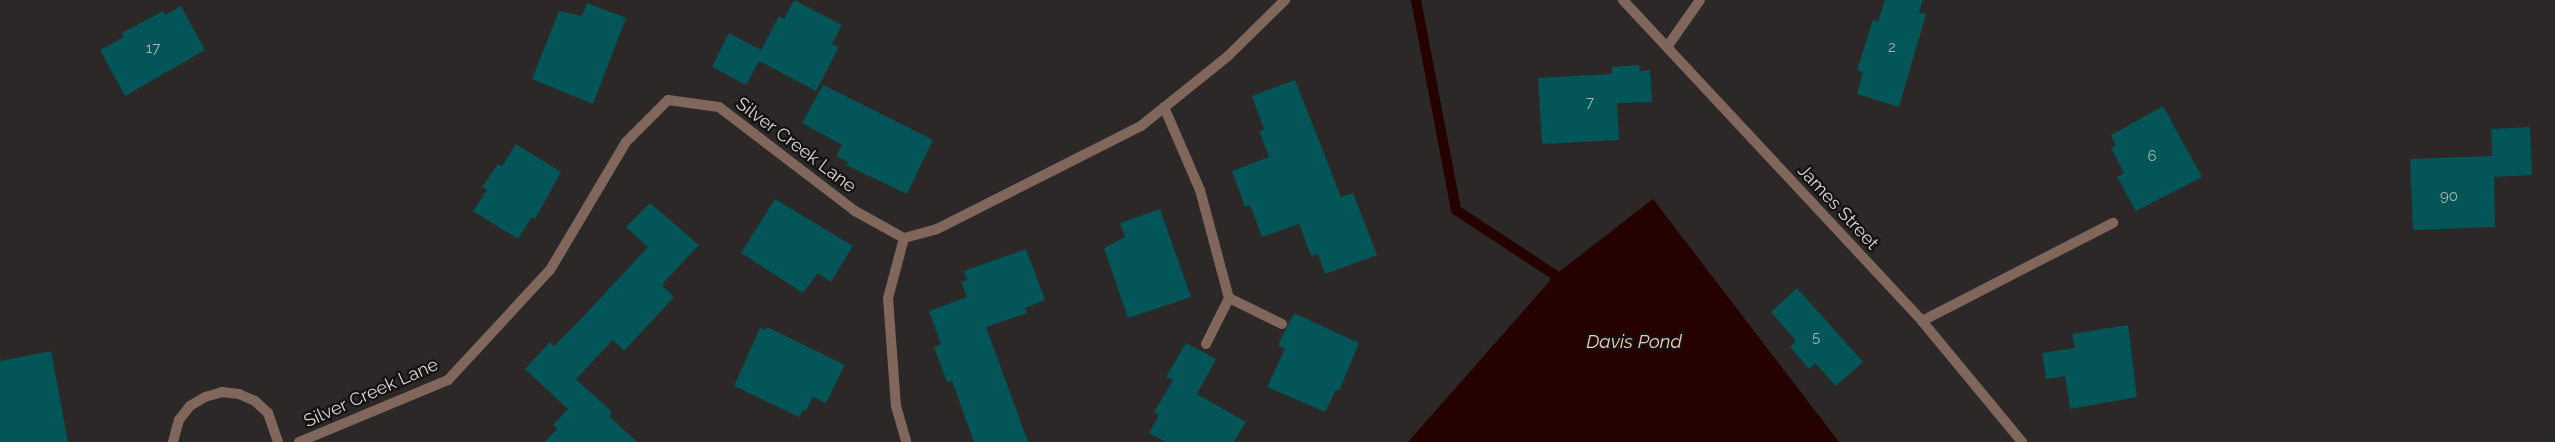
<!DOCTYPE html>
<html>
<head>
<meta charset="utf-8">
<style>
  body { margin:0 }
  #map { position:relative; width:2555px; height:442px; overflow:hidden; background:#2c2827; font-family:Raleway,sans-serif }
  div>[style] { position:absolute }
  .water>* { inset:0; background:#250100 }
  .stream>* { height:10px; margin:-5px; padding:0 5px; transform-origin:5px; border-radius:5px; background:#250100 }
  .building>* { inset:0; background:#035557 }
  .service>* { height:10px; margin:-5px; padding:0 5px; transform-origin:5px; border-radius:5px; background:#81665c }
  .minor>* { height:10px; margin:-5px; padding:0 5px; transform-origin:5px; border-radius:5px; background:#81665c }
  span { translate:-50% -50%; white-space:nowrap; text-align:center; line-height:1.15; -webkit-text-stroke:4.5px #131211; paint-order:stroke }
  .number-label { font-size:15px; color:#a4b6b6 }
  .number-label span { -webkit-text-stroke-width:0 }
  .street-label { font-size:18px; color:#dad7d6 }
  .water-label { font-size:19px; color:#fec7b3; font-style:italic }
</style>
</head>
<body>
<div id="map">
  <div class="water">
    <i style="clip-path:polygon(1653px 199px,1839px 442px,1408px 442px,1555px 275px)"></i>
  </div>
  <div class="stream">
    <i style="left:1416px;top:0;width:214px;rotate:79.2deg"></i>
    <i style="left:1456px;top:210px;width:118px;rotate:33.3deg"></i>
    <i style="left:1555px;top:275px;width:12px;rotate:95deg"></i>
  </div>
  <div class="building">
    <i style="clip-path:polygon(794px 0,842px 25px,832px 44px,839px 47px,816px 91px,759px 61px,746px 85px,712px 67px,729px 33px,761px 50px,779px 16px,784px 19px)"></i>
    <i style="clip-path:polygon(1885px 0,1923px 0,1919px 12px,1926px 14px,1899px 107px,1857px 94px,1863px 72px,1857px 70px,1873px 20px,1878px 22px)"></i>
    <i style="clip-path:polygon(587px 3px,626px 18px,593px 104px,532px 79px,559px 11px,582px 16px)"></i>
    <i style="clip-path:polygon(181px 6px,205px 50px,125px 96px,100px 50px,124px 37px,122px 33px,163px 11px,165px 15px)"></i>
    <i style="clip-path:polygon(1639px 65px,1640px 71px,1650px 70px,1652px 102px,1617px 103px,1619px 140px,1542px 144px,1538px 78px,1612px 74px,1612px 67px)"></i>
    <i style="clip-path:polygon(1295px 80px,1341px 197px,1353px 193px,1377px 255px,1325px 274px,1318px 254px,1311px 256px,1299px 224px,1262px 237px,1250px 205px,1245px 207px,1232px 171px,1269px 157px,1259px 131px,1264px 129px,1252px 96px)"></i>
    <i style="clip-path:polygon(823px 85px,933px 140px,907px 194px,846px 165px,848px 162px,836px 156px,842px 145px,802px 123px)"></i>
    <i style="clip-path:polygon(2163px 106px,2202px 177px,2136px 211px,2117px 177px,2124px 173px,2111px 148px,2116px 145px,2111px 135px)"></i>
    <i style="clip-path:polygon(2530px 127px,2532px 175px,2494px 177px,2495px 227px,2413px 230px,2410px 159px,2492px 156px,2491px 129px)"></i>
    <i style="clip-path:polygon(516px 144px,561px 172px,535px 219px,532px 217px,518px 239px,473px 211px,487px 190px,482px 187px,498px 164px,502px 166px)"></i>
    <i style="clip-path:polygon(775px 199px,853px 246px,831px 282px,818px 273px,803px 293px,741px 253px)"></i>
    <i style="clip-path:polygon(650px 203px,699px 245px,664px 282px,663px 286px,674px 297px,624px 351px,613px 340px,576px 379px,612px 412px,609px 416px,637px 442px,545px 442px,557px 429px,553px 425px,568px 409px,525px 369px,550px 342px,554px 346px,580px 320px,648px 247px,626px 227px)"></i>
    <i style="clip-path:polygon(1160px 209px,1191px 297px,1128px 318px,1104px 248px,1125px 237px,1120px 223px)"></i>
    <i style="clip-path:polygon(1026px 249px,1045px 300px,1025px 308px,1027px 313px,986px 327px,1028px 442px,974px 442px,952px 381px,947px 382px,934px 347px,941px 344px,929px 311px,967px 297px,961px 282px,967px 280px,964px 271px)"></i>
    <i style="clip-path:polygon(1797px 288px,1863px 362px,1836px 386px,1815px 363px,1809px 369px,1790px 347px,1796px 341px,1771px 312px)"></i>
    <i style="clip-path:polygon(1294px 313px,1359px 343px,1339px 391px,1336px 390px,1325px 412px,1267px 387px,1285px 349px,1278px 345px)"></i>
    <i style="clip-path:polygon(2128px 325px,2137px 397px,2070px 409px,2065px 376px,2046px 379px,2042px 353px,2075px 348px,2072px 334px)"></i>
    <i style="clip-path:polygon(767px 327px,845px 365px,826px 403px,813px 397px,806px 411px,803px 410px,799px 417px,734px 386px,760px 328px,765px 330px)"></i>
    <i style="clip-path:polygon(1186px 343px,1216px 359px,1197px 394px,1246px 422px,1234px 442px,1165px 442px,1149px 433px,1159px 415px,1154px 412px,1173px 380px,1166px 377px)"></i>
    <i style="clip-path:polygon(51px 351px,68px 442px,0 442px,0 361px)"></i>
  </div>
  <div class="service">
    <i style="left:1164px;top:107px;width:90px;rotate:66.6deg"></i>
    <i style="left:1200px;top:190px;width:112px;rotate:75deg"></i>
    <i style="left:904px;top:238px;width:62px;rotate:104.9deg"></i>
    <i style="left:888px;top:298px;width:108px;rotate:85.8deg"></i>
    <i style="left:896px;top:406px;width:37px;rotate:74deg"></i>
    <i style="left:1922px;top:321px;width:215px;rotate:-27.2deg"></i>
    <i style="left:1206px;top:344px;width:51px;rotate:-63.4deg"></i>
    <i style="left:1229px;top:298px;width:59px;rotate:26.1deg"></i>
  </div>
  <div class="minor">
    <i style="left:1623px;top:0;width:439px;rotate:47deg"></i>
    <i style="left:1922px;top:321px;width:157px;rotate:50.4deg"></i>
    <i style="left:1667px;top:47px;width:57px;rotate:-54.9deg"></i>
    <i style="left:173px;top:442px;width:23px;rotate:-75deg"></i>
    <i style="left:179px;top:420px;width:18px;rotate:-52deg"></i>
    <i style="left:190px;top:406px;width:17px;rotate:-31deg"></i>
    <i style="left:205px;top:397px;width:18px;rotate:-16deg"></i>
    <i style="left:222px;top:392px;width:17px;rotate:7deg"></i>
    <i style="left:239px;top:394px;width:17px;rotate:24deg"></i>
    <i style="left:255px;top:401px;width:18px;rotate:43deg"></i>
    <i style="left:268px;top:413px;width:31px;rotate:71deg"></i>
    <i style="left:299px;top:442px;width:161px;rotate:-22.6deg"></i>
    <i style="left:448px;top:380px;width:150px;rotate:-47.2deg"></i>
    <i style="left:550px;top:270px;width:149px;rotate:-59.3deg"></i>
    <i style="left:626px;top:142px;width:59px;rotate:-45deg"></i>
    <i style="left:668px;top:100px;width:51px;rotate:7.8deg"></i>
    <i style="left:719px;top:107px;width:171px;rotate:37.4deg"></i>
    <i style="left:855px;top:211px;width:56px;rotate:28.9deg"></i>
    <i style="left:904px;top:238px;width:34px;rotate:-15deg"></i>
    <i style="left:937px;top:229px;width:229px;rotate:-26.8deg"></i>
    <i style="left:1141px;top:126px;width:112px;rotate:-38.8deg"></i>
    <i style="left:1228px;top:56px;width:80px;rotate:-44.5deg"></i>
  </div>
  <div class="number-label">
    <span style="left:1892px;top:48px">2</span>
    <span style="left:153px;top:49px">17</span>
    <span style="left:1590px;top:103px">7</span>
    <span style="left:2152px;top:157px">6</span>
    <span style="left:2449px;top:197px">90</span>
    <span style="left:1816px;top:338px">5</span>
  </div>
  <div class="street-label">
    <span style="left:796px;top:145px;rotate:37deg">Silver Creek Lane</span>
    <span style="left:1838px;top:207px;rotate:47deg">James Street</span>
    <span style="left:371px;top:393px;rotate:-24deg">Silver Creek Lane</span>
  </div>
  <div class="water-label">
    <span style="left:1634px;top:342px">Davis Pond</span>
  </div>
</div>
</body>
</html>
